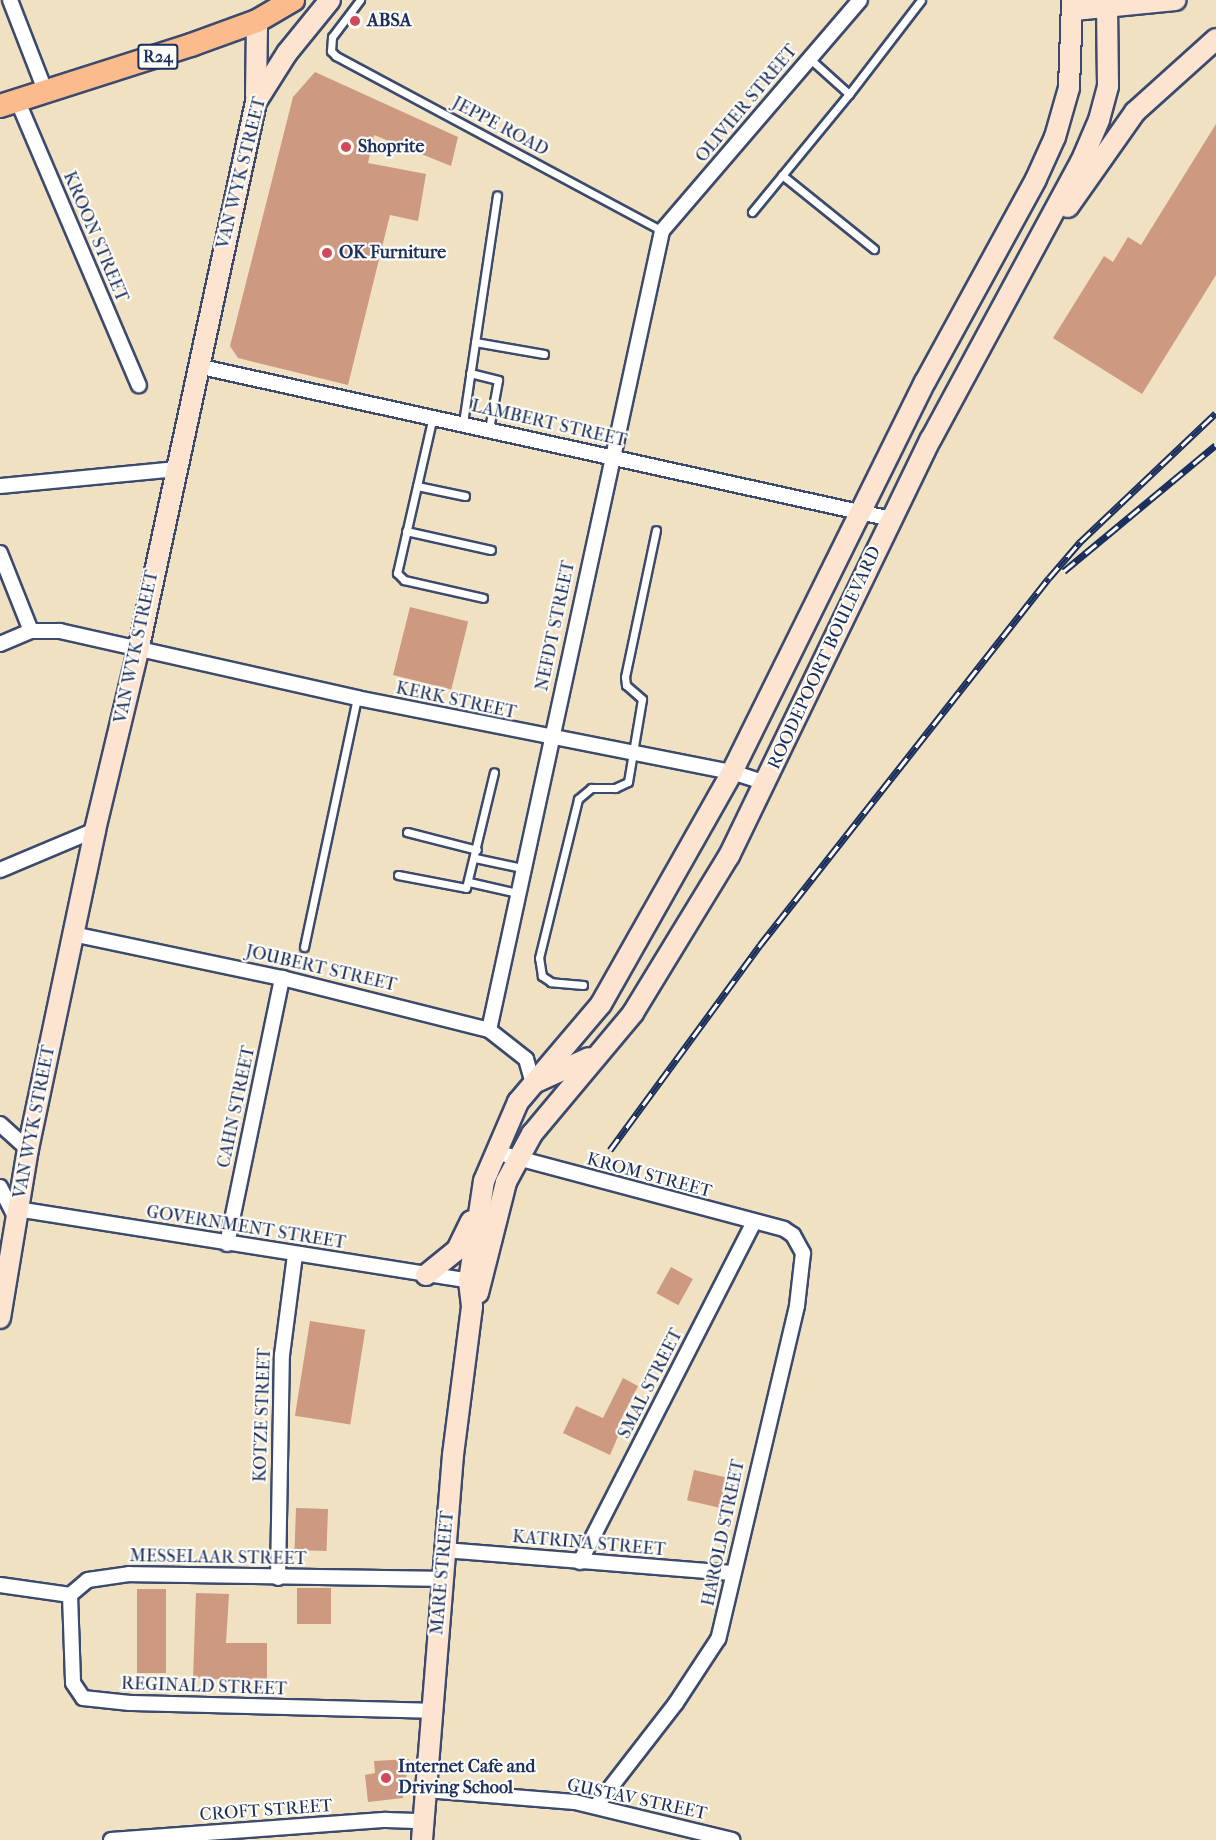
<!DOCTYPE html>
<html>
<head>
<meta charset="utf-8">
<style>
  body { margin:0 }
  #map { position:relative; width:1216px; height:1840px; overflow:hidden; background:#f0e1c2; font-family:"IM FELL French Canon",serif }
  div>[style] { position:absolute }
  .building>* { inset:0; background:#cd9980; transform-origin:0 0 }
  .roads { filter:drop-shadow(2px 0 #3b4a6d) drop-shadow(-2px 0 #3b4a6d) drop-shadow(0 2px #3b4a6d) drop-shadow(0 -2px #3b4a6d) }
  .lane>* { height:7px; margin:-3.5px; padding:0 3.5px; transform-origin:3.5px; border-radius:3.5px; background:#fff }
  .street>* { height:14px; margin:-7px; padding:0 7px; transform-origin:7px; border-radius:7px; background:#fff }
  .secondary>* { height:20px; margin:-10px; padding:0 10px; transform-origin:10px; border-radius:10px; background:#fde4d1 }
  .primary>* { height:22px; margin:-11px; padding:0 11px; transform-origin:11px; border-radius:11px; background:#fbbb8d }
  .rail>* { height:7px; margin-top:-3.5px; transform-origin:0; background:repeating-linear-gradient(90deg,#fdfcf7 0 14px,#1b2f5e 0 28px); box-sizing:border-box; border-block:2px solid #1b2f5e }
  .dots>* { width:16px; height:16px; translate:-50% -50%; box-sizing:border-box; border:3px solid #fdfcf7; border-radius:50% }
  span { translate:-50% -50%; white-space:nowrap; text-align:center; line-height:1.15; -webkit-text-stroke:4.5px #fdfcf7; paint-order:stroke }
  .shield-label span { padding:2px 4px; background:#fdfcf7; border:2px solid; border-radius:4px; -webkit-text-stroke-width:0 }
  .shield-label { font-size:16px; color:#1b2f5e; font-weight:700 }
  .poi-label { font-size:18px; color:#1b2f5e; font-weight:700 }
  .left { translate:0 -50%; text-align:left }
  .street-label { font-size:18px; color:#1b2f5e }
</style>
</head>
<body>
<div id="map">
  <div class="building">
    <i style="clip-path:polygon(315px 72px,458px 137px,451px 166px,374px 135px,368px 163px,426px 174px,418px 221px,390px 215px,348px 385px,238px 358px,230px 346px,293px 97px)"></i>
    <i style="clip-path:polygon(1216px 124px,1216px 275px,1142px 394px,1053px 338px,1104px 256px,1113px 262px,1128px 237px,1141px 245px)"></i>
    <i style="left:410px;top:607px;width:60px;height:70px;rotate:14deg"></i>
    <i style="left:671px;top:1267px;width:25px;height:30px;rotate:29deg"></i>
    <i style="left:310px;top:1321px;width:56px;height:96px;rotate:9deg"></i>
    <i style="clip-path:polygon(623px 1378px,638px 1386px,618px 1425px,622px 1427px,610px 1455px,563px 1433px,576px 1406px,603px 1418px)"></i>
    <i style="left:694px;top:1470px;width:39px;height:31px;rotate:13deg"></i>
    <i style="left:296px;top:1508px;width:32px;height:42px;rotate:2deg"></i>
    <i style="left:297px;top:1588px;width:34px;height:36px"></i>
    <i style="left:137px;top:1589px;width:29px;height:84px"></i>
    <i style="clip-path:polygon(196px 1593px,229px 1594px,226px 1643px,267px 1643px,267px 1680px,193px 1679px)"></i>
    <i style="clip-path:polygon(409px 1759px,403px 1798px,368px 1802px,365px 1775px,375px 1773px,374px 1761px)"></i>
  </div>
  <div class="roads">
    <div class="lane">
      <i style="left:360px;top:0;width:46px;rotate:127.1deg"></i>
      <i style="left:332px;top:37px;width:14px;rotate:94deg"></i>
      <i style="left:331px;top:51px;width:7px;rotate:45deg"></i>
      <i style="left:336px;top:56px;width:370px;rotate:28.2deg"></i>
      <i style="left:849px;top:94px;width:118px;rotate:-52.5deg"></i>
      <i style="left:782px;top:175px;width:118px;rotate:38.8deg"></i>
      <i style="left:752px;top:212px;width:153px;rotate:-50.6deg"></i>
      <i style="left:849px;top:94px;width:54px;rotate:-138deg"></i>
      <i style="left:475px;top:342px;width:70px;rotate:9.9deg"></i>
      <i style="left:470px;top:373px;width:29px;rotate:14deg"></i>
      <i style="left:498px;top:380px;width:50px;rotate:100.4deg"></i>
      <i style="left:433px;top:416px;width:161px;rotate:102.9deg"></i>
      <i style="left:397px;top:573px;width:10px;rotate:45deg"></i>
      <i style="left:404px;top:580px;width:81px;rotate:12.8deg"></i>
      <i style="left:463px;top:423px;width:230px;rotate:-81.5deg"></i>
      <i style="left:417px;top:486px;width:49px;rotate:11.8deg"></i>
      <i style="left:406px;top:531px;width:87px;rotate:12.6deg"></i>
      <i style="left:407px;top:832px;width:72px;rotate:14.4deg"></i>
      <i style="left:475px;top:858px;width:48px;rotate:12deg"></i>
      <i style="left:398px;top:875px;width:69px;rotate:10.8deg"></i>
      <i style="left:466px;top:888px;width:119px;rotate:-76.4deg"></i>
      <i style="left:469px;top:882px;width:49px;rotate:12.9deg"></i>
      <i style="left:304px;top:947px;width:255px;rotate:-78deg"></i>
      <i style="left:583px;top:985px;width:32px;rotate:-175deg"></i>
      <i style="left:551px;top:982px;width:11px;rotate:-146deg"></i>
      <i style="left:542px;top:976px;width:18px;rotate:-99deg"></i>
      <i style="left:539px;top:958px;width:164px;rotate:-76.2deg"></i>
      <i style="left:578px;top:799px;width:17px;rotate:-40deg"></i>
      <i style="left:591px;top:788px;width:24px"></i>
      <i style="left:615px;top:788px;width:14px;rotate:-25deg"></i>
      <i style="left:628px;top:782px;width:84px;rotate:-80.4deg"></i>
      <i style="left:642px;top:699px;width:21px;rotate:-139deg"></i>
      <i style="left:626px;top:685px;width:8px;rotate:-97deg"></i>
      <i style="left:625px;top:677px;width:150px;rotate:-78.1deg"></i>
    </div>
    <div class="street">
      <i style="left:10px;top:0;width:100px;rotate:68.8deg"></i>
      <i style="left:18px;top:102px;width:308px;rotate:66.9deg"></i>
      <i style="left:197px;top:366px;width:711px;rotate:12.43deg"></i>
      <i style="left:0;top:486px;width:176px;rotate:-5.5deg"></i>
      <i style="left:0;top:553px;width:84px;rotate:68.3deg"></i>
      <i style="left:0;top:644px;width:34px;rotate:-23deg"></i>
      <i style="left:31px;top:631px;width:29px"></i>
      <i style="left:60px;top:631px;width:304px;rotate:12.7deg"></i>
      <i style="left:357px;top:698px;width:382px;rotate:11.2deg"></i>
      <i style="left:732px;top:772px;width:36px;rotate:18deg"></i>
      <i style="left:0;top:870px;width:103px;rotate:-22.8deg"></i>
      <i style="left:73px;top:934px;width:214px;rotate:11.9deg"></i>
      <i style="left:282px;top:978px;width:213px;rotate:14.1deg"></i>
      <i style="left:489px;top:1030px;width:47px;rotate:38.1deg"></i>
      <i style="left:526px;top:1059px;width:25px;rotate:74deg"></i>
      <i style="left:489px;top:1030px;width:818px;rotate:-77.78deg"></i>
      <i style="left:662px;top:231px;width:304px;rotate:-49.4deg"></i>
      <i style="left:0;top:1124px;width:38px;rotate:42deg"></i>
      <i style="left:495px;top:1152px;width:299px;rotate:14.9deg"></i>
      <i style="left:784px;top:1229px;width:11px;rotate:34deg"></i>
      <i style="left:793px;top:1235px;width:21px;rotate:61deg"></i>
      <i style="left:803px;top:1253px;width:53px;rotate:96.5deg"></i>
      <i style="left:797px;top:1306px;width:342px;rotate:103.3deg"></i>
      <i style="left:718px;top:1639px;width:77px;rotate:123.3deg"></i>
      <i style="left:676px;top:1703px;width:130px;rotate:127.8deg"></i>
      <i style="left:0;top:1187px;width:36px;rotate:63deg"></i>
      <i style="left:17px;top:1209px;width:467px;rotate:9deg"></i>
      <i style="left:227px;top:1244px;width:272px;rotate:-78.3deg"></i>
      <i style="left:445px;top:1550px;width:287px;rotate:4.6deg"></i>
      <i style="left:580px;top:1562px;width:382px;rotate:-62.9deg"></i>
      <i style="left:278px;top:1578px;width:223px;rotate:-89deg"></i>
      <i style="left:282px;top:1355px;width:101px;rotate:-82.6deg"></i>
      <i style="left:0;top:1585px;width:71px;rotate:8.1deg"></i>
      <i style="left:70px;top:1595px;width:88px;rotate:88deg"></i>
      <i style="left:73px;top:1683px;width:18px;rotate:56deg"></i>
      <i style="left:83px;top:1698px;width:47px;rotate:6.1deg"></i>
      <i style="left:130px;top:1703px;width:302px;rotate:1.5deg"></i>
      <i style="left:70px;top:1595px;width:23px;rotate:-40deg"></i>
      <i style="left:88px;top:1580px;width:41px;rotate:-8.3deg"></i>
      <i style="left:129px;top:1574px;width:314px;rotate:0.9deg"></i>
      <i style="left:426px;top:1790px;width:149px;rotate:4.6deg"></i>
      <i style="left:575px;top:1802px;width:162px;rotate:13.6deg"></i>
      <i style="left:111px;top:1840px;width:276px;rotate:-4.2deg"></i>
      <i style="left:386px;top:1820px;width:38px;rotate:2deg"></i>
    </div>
    <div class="secondary">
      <i style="left:1074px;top:10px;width:102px;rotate:-5.6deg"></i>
      <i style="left:256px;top:96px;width:75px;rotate:-89.2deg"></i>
      <i style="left:1068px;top:207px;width:116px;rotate:-54.8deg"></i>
      <i style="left:1135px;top:112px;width:109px;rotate:-42deg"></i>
      <i style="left:534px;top:1083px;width:60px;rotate:-24.4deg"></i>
      <i style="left:426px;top:1275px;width:40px;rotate:-39deg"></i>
      <i style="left:457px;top:1250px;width:32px;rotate:-64deg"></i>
      <i style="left:478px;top:1293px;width:114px;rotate:-75.8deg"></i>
      <i style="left:506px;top:1182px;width:55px;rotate:-61.6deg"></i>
      <i style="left:532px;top:1134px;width:158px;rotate:-50.1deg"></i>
      <i style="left:633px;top:1013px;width:184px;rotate:-58.6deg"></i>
      <i style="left:729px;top:856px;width:463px;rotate:-64.2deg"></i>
      <i style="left:931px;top:439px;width:315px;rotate:-61.6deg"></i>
      <i style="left:1081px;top:162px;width:46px;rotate:-66.8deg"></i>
      <i style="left:1099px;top:120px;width:35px;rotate:-75deg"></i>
      <i style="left:1108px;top:86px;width:86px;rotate:-90.7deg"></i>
      <i style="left:0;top:1318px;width:171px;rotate:-80.6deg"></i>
      <i style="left:28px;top:1149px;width:326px;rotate:-78.1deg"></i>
      <i style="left:95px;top:830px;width:184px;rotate:-76.5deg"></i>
      <i style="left:138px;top:651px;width:562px;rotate:-77.87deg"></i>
      <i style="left:256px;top:102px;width:58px;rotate:-57.7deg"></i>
      <i style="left:287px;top:53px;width:68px;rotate:-50.9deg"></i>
      <i style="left:422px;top:1840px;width:386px;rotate:-85.4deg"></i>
      <i style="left:453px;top:1455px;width:150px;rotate:-82.7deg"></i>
      <i style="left:472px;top:1306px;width:25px;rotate:-97deg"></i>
      <i style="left:469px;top:1281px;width:101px;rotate:-81.5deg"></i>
      <i style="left:484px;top:1181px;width:86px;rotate:-66.7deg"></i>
      <i style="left:518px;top:1102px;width:128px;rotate:-49.7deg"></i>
      <i style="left:601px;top:1004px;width:266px;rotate:-60.5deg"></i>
      <i style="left:732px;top:772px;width:435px;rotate:-63.7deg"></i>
      <i style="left:925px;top:382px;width:231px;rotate:-61.3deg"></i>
      <i style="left:1036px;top:179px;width:46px;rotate:-65.7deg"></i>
      <i style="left:1055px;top:137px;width:51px;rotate:-74.1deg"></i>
      <i style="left:1069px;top:88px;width:88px;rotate:-88deg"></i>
    </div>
    <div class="primary">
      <i style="left:0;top:106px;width:201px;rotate:-17.7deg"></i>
      <i style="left:191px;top:45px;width:70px;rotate:-20deg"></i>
      <i style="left:257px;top:21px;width:42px;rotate:-30.3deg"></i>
    </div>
  </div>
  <div class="rail">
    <i style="left:1064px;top:571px;width:197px;rotate:-39.7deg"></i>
    <i style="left:610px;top:1150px;width:254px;rotate:-53.8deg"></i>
    <i style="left:760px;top:945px;width:467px;rotate:-51.8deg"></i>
    <i style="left:1049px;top:578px;width:48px;rotate:-49.3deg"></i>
    <i style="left:1080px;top:542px;width:187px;rotate:-43.5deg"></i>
  </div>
  <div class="dots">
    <i style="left:355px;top:21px;background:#d1495b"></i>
    <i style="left:346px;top:147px;background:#d1495b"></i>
    <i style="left:327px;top:253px;background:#d1495b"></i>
    <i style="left:386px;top:1778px;background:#d1495b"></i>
  </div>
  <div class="shield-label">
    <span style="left:158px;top:57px">R24</span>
  </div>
  <div class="poi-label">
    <span class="left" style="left:367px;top:21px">ABSA</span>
    <span class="left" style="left:358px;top:147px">Shoprite</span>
    <span class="left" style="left:339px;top:253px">OK Furniture</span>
    <span class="left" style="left:398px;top:1778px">Internet Cafe and<br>Driving School</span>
  </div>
  <div class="street-label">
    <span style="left:747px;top:104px;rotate:-50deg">OLIVIER STREET</span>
    <span style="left:500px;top:127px;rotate:28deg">JEPPE ROAD</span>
    <span style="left:242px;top:173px;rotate:-76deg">VAN WYK STREET</span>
    <span style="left:95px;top:237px;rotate:67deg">KROON STREET</span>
    <span style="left:549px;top:424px;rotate:13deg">LAMBERT STREET</span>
    <span style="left:556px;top:626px;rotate:-78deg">NEFDT STREET</span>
    <span style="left:137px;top:647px;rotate:-78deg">VAN WYK STREET</span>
    <span style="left:825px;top:658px;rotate:-65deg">ROODEPOORT BOULEVARD</span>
    <span style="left:456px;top:701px;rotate:12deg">KERK STREET</span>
    <span style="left:321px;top:969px;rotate:13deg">JOUBERT STREET</span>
    <span style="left:237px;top:1107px;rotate:-78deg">CAHN STREET</span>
    <span style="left:35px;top:1122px;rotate:-79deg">VAN WYK STREET</span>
    <span style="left:649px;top:1176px;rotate:15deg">KROM STREET</span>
    <span style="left:246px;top:1228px;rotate:9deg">GOVERNMENT STREET</span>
    <span style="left:651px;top:1384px;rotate:-63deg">SMAL STREET</span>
    <span style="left:263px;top:1415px;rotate:-88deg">KOTZE STREET</span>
    <span style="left:724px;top:1533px;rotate:-78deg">HAROLD STREET</span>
    <span style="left:589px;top:1544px;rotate:5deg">KATRINA STREET</span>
    <span style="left:218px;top:1558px;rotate:1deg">MESSELAAR STREET</span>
    <span style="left:443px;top:1573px;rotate:-85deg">MARE STREET</span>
    <span style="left:204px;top:1687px;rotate:2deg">REGINALD STREET</span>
    <span style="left:637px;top:1800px;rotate:12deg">GUSTAV STREET</span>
    <span style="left:266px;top:1811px;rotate:-4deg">CROFT STREET</span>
  </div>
</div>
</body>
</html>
